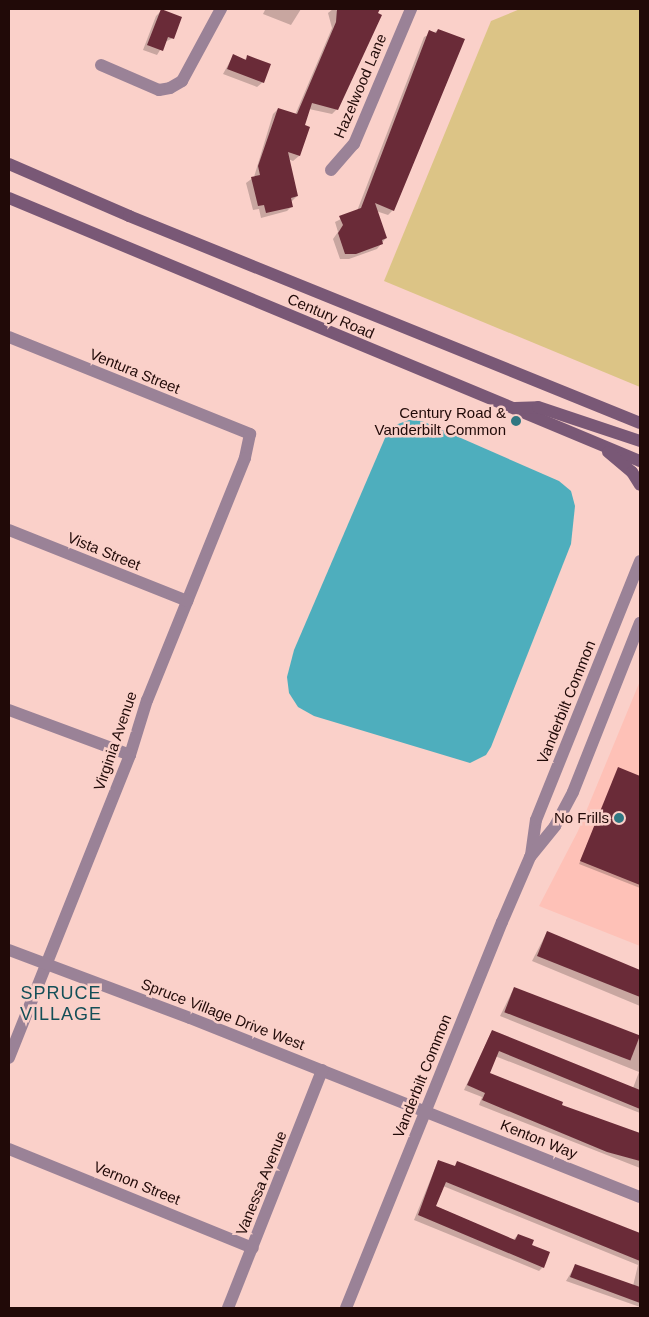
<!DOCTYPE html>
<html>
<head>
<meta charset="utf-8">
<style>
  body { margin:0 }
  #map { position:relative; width:649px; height:1317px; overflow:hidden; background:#fad0c9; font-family:Arial,sans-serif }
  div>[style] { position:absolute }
  .built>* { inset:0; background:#fec1b7 }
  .green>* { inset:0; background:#dcc486 }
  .water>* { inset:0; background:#4eaebd }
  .shadow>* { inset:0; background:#0003 }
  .building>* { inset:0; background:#6a2b38; transform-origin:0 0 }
  .minor>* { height:12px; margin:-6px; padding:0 6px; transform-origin:6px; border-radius:6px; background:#9a8297 }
  .tertiary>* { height:12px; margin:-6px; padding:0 6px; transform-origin:6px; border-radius:6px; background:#9a8297 }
  .secondary>* { height:12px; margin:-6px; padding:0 6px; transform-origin:6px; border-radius:6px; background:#795876 }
  .dots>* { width:14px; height:14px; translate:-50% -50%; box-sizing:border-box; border:2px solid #fad0c9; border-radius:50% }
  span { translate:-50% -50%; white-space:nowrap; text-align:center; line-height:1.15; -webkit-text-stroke:5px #fad0c9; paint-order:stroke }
  .street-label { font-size:15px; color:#210a08 }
  .poi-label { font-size:15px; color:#210a08 }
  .right { translate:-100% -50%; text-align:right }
  .quarter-label { font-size:18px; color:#144f58; letter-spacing:1px }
  .frame { position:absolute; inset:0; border:10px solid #210a08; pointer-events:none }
</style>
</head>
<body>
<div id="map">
  <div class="built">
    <i style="clip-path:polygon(640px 681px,640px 946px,539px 906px,578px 831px)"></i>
  </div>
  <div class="green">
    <i style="clip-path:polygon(520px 9px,640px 9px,640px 387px,384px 281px,491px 21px)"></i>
  </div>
  <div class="water">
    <i style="clip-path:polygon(409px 420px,422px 421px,559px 481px,571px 491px,575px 506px,571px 544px,491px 747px,486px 755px,470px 763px,314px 716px,298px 707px,289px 693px,287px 677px,294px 650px,385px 438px,398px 424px)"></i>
  </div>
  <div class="shadow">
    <i style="clip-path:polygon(261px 9px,301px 9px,291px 25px,263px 14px,265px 10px)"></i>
    <i style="clip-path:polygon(333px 9px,341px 12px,342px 9px,379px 9px,337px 109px,332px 114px,309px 109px,303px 126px,308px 128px,299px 156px,293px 161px,288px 159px,297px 196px,291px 202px,292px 206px,287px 211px,261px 218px,259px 209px,253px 210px,246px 183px,254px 177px,273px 114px,278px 109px,295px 115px,332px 28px,328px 13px)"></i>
    <i style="clip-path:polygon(161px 11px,173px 38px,165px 42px,157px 55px,143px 50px,156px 16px)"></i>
    <i style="clip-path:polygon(439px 30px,393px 210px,388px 215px,376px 211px,386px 238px,377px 249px,349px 259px,340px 259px,333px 239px,338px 232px,335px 222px,357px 211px,424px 37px)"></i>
    <i style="clip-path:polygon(233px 56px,244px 60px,248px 57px,263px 82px,257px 87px,223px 74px)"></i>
    <i style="clip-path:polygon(619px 768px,640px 777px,640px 888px,579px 864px)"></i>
    <i style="clip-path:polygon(547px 932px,640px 971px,640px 1006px,532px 961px)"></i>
    <i style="clip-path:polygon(514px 988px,640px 1040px,640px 1113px,495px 1056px,488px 1073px,560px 1106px,638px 1134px,640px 1131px,640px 1168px,479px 1105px,482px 1097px,464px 1090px,492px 1031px,633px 1088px,639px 1072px,500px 1016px)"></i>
    <i style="clip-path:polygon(438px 1161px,454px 1167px,458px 1163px,640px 1234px,640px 1307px,566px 1281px,575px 1266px,633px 1286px,638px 1265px,443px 1186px,435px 1206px,513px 1240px,518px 1235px,530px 1245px,543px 1267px,539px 1271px,414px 1220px)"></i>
  </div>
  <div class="building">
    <i style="clip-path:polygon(161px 9px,182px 17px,174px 39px,168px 37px,163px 51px,147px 45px)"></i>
    <i style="clip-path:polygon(337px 9px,380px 9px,378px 13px,382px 15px,338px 110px,312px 103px,305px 125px,310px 127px,300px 156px,288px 152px,298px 196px,291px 198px,293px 207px,266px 213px,264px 205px,258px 206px,251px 177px,260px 175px,258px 166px,278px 108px,297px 114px,336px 22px)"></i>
    <i style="clip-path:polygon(438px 29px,465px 39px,394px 211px,375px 203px,387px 238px,382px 240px,383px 244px,356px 254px,345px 254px,338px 233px,343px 225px,339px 216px,361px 208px,429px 30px,436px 33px)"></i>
    <i style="clip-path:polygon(233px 54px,246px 60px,247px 55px,271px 64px,264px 83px,227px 69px)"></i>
    <i style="clip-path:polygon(618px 767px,640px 776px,640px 885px,580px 861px)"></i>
    <i style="clip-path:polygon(547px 931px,640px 970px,640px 997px,537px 956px)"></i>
    <i style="left:514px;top:987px;width:135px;height:27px;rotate:21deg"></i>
    <i style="clip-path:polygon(492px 1030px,640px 1090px,640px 1109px,499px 1051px,490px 1073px,563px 1102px,562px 1105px,640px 1133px,640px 1161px,607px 1152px,482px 1100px,485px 1093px,467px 1085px)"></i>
    <i style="clip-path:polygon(438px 1160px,455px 1166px,457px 1161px,640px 1233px,640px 1261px,446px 1182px,436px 1206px,515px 1240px,518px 1234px,534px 1240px,532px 1245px,550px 1252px,544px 1268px,418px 1215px)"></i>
    <i style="clip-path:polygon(575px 1264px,640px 1287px,640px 1303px,570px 1277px)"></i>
  </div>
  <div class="minor">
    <i style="left:101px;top:65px;width:63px;rotate:23.3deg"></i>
    <i style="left:159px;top:90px;width:11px;rotate:-10deg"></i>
    <i style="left:170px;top:88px;width:14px;rotate:-30deg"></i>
    <i style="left:182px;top:81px;width:82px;rotate:-61.6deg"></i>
    <i style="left:331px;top:170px;width:35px;rotate:-49deg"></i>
    <i style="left:354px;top:144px;width:147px;rotate:-67.1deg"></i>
    <i style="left:9px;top:337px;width:260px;rotate:21.9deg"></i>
    <i style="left:250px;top:434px;width:25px;rotate:102deg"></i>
    <i style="left:245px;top:458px;width:261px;rotate:112deg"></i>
    <i style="left:147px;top:700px;width:58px;rotate:107.2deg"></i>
    <i style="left:130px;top:755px;width:326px;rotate:111.8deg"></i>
    <i style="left:9px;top:530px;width:192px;rotate:21.7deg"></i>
    <i style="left:9px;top:710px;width:129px;rotate:20.4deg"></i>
    <i style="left:9px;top:950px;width:193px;rotate:20.6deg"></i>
    <i style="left:190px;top:1018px;width:484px;rotate:21.7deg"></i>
    <i style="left:9px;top:1149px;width:263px;rotate:22.1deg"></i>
    <i style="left:228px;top:1308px;width:256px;rotate:-68.4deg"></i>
  </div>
  <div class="tertiary">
    <i style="left:531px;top:855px;width:35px;rotate:-82deg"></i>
    <i style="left:536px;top:820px;width:279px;rotate:-68.1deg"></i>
    <i style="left:346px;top:1308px;width:416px;rotate:-68deg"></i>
    <i style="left:502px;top:922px;width:71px;rotate:-66.7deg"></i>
    <i style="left:530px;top:857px;width:40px;rotate:-51deg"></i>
    <i style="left:555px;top:826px;width:38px;rotate:-62deg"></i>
    <i style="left:573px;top:792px;width:182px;rotate:-68.4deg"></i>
  </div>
  <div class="secondary">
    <i style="left:9px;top:164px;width:131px;rotate:23.4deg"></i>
    <i style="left:129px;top:216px;width:551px;rotate:22.05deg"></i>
    <i style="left:9px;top:198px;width:684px;rotate:22.63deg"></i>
    <i style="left:515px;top:408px;width:23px;rotate:-2deg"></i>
    <i style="left:538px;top:407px;width:108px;rotate:18.4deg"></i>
    <i style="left:608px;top:452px;width:31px;rotate:40deg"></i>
    <i style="left:632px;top:472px;width:15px;rotate:58deg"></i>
  </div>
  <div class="dots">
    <i style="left:516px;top:421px;background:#307782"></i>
    <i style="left:619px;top:818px;background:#307782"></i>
  </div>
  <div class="street-label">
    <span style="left:360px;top:86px;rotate:-67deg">Hazelwood Lane</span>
    <span style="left:331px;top:316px;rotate:23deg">Century Road</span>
    <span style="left:135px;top:371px;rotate:22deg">Ventura Street</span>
    <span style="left:104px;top:551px;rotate:22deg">Vista Street</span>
    <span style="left:566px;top:702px;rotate:-68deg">Vanderbilt Common</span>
    <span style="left:115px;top:741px;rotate:-71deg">Virginia Avenue</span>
    <span style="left:223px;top:1014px;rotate:21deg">Spruce Village Drive West</span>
    <span style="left:422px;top:1076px;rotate:-68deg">Vanderbilt Common</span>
    <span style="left:539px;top:1139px;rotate:22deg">Kenton Way</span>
    <span style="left:137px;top:1183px;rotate:22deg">Vernon Street</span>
    <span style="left:261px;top:1183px;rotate:-68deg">Vanessa Avenue</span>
  </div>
  <div class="poi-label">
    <span class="right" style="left:506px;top:421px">Century Road &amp;<br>Vanderbilt Common</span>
    <span class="right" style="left:609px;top:818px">No Frills</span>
  </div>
  <div class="quarter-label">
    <span style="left:61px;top:1004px">SPRUCE<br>VILLAGE</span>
  </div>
  <div class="frame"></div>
</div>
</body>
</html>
